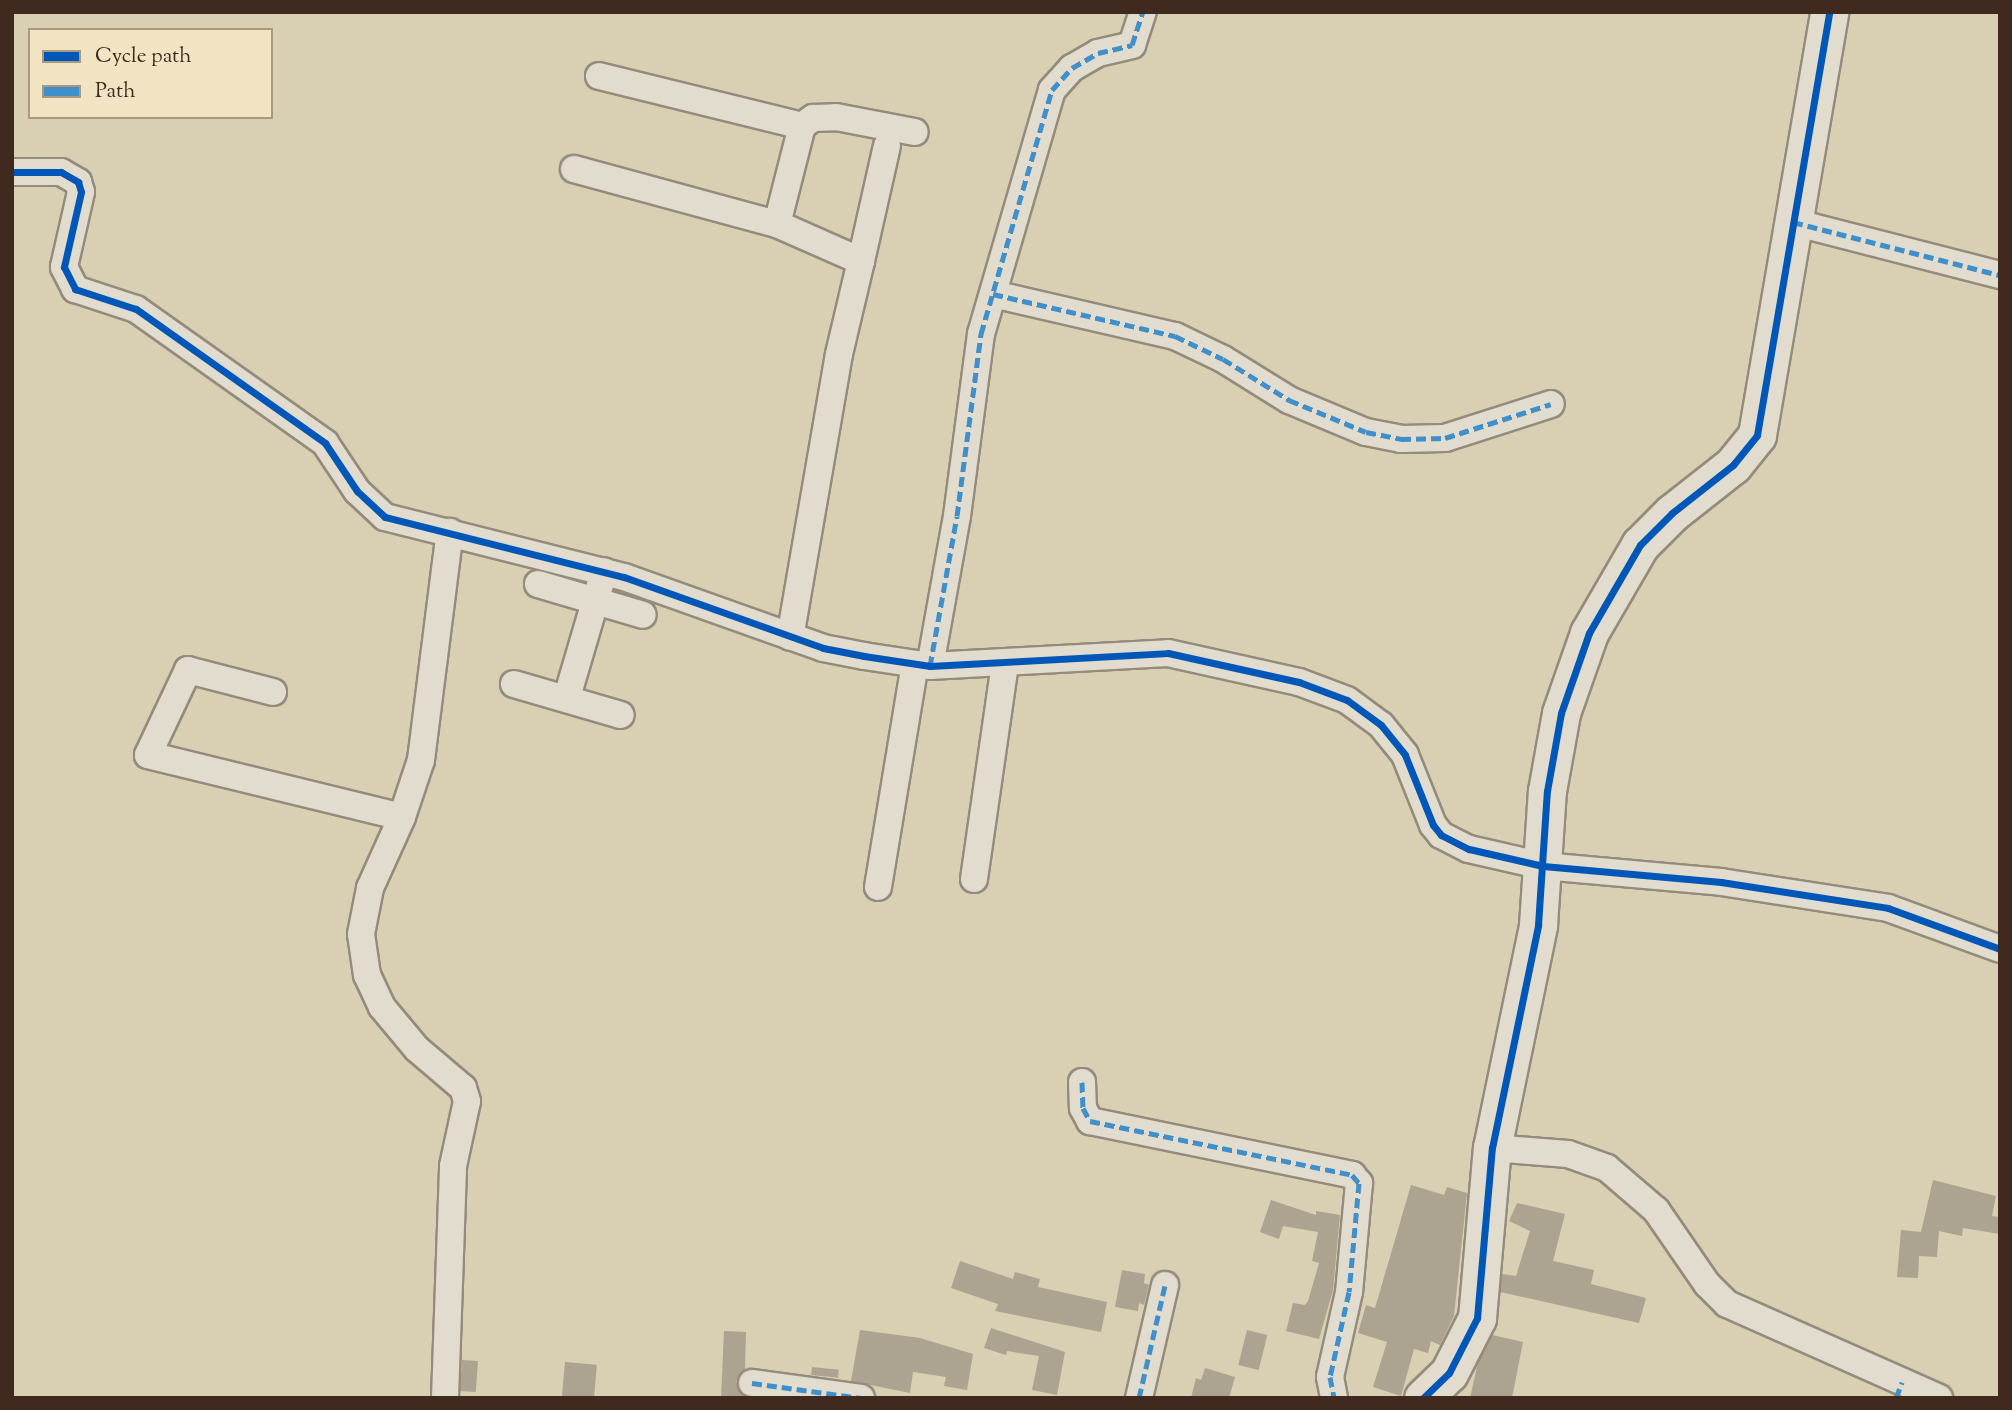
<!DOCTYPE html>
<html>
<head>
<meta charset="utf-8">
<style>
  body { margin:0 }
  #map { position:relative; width:2012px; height:1410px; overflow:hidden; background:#d9cfb3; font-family:"Sorts Mill Goudy",serif }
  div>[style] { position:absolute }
  .building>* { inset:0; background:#aca390; transform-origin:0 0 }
  .roads { filter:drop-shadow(2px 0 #948b7b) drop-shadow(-2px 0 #948b7b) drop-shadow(0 2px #948b7b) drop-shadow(0 -2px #948b7b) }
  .street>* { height:26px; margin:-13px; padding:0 13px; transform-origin:13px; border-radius:13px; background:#e1dccd }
  .secondary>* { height:37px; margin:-18.5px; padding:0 18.5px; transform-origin:18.5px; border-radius:18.5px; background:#e1dccd }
  .quiet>* { height:5px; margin-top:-2.5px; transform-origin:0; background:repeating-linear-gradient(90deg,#3f8fca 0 10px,transparent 0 15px) }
  .cycleway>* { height:7px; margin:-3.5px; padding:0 3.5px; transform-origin:3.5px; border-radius:3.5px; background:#0057b8 }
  span { translate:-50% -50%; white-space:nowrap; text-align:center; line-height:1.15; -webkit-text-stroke:5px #f1e4c3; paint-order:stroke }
  .frame { position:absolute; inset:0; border:14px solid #40291e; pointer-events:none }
  .legend { position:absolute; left:28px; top:28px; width:245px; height:91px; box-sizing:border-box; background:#f1e4c3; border:2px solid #aa9981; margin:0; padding:9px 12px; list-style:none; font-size:21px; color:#40291e }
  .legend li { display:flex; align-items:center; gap:14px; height:35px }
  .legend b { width:35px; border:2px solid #aa9981 }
</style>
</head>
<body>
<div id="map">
  <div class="building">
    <i style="clip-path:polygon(1933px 1180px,1996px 1196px,1992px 1216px,2000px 1217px,2000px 1234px,1963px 1228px,1962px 1236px,1939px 1231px,1937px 1257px,1919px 1256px,1918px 1278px,1897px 1277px,1901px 1230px,1921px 1232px)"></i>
    <i style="clip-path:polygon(1411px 1185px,1444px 1195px,1447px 1187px,1467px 1193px,1454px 1316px,1440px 1345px,1431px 1341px,1428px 1353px,1414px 1349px,1401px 1396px,1373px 1387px,1387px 1342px,1358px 1333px,1366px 1305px,1375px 1308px)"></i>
    <i style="clip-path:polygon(1271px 1200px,1316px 1215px,1316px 1211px,1340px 1215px,1333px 1290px,1319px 1339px,1286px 1331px,1293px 1303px,1305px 1305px,1308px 1301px,1319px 1263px,1312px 1261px,1318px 1232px,1283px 1226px,1279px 1239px,1260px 1232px)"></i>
    <i style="clip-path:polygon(1517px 1203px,1565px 1214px,1553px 1261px,1594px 1270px,1591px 1284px,1646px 1298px,1639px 1323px,1500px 1292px,1502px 1274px,1516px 1276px,1530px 1231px,1509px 1221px)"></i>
    <i style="clip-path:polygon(960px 1261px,1013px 1279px,1015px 1272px,1040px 1279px,1038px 1287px,1107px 1302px,1101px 1332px,995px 1311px,998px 1304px,951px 1288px)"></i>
    <i style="clip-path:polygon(1122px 1270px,1145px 1274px,1144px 1283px,1149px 1285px,1144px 1305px,1139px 1303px,1138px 1311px,1115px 1307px)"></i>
    <i style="clip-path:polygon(991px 1328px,1065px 1352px,1057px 1395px,1032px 1390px,1039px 1356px,1007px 1351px,1006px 1355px,984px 1348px)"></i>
    <i style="clip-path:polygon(860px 1330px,920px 1338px,973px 1354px,967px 1390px,944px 1386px,946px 1377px,913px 1372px,910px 1393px,851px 1381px)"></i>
    <i style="left:1247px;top:1330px;width:21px;height:36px;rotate:14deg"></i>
    <i style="clip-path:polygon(724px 1331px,746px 1332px,745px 1369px,736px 1382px,747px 1398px,721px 1398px)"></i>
    <i style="clip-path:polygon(1492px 1335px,1523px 1342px,1512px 1398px,1470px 1398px,1478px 1362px)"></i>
    <i style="left:462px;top:1360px;width:16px;height:31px;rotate:4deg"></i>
    <i style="left:565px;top:1362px;width:32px;height:36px;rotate:5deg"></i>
    <i style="left:812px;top:1367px;width:27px;height:8px;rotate:6deg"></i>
    <i style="clip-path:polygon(1205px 1368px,1235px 1377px,1229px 1398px,1191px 1398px,1196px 1378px,1201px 1380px)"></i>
  </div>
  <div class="roads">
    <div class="street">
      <i style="left:599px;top:76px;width:209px;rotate:13.8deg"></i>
      <i style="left:802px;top:126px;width:14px;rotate:-36deg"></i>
      <i style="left:813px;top:118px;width:23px;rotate:-2deg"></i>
      <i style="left:836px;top:117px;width:80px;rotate:10.8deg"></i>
      <i style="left:574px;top:169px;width:210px;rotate:15.2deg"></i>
      <i style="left:777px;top:224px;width:92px;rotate:23.8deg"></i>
      <i style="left:861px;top:261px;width:96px;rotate:103.3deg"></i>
      <i style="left:839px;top:354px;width:287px;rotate:99.8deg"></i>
      <i style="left:12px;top:172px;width:49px"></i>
      <i style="left:61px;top:172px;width:20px;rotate:30deg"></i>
      <i style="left:78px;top:182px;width:10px;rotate:73deg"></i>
      <i style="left:81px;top:192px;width:77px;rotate:102.8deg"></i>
      <i style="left:64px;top:267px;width:25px;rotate:63deg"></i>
      <i style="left:75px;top:289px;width:64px;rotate:18.2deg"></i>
      <i style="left:136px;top:309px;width:232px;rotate:35.3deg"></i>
      <i style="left:325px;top:443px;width:58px;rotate:56.3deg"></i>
      <i style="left:357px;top:491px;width:38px;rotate:43deg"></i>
      <i style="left:385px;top:517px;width:246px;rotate:14.1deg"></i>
      <i style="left:624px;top:577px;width:211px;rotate:19.6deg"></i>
      <i style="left:823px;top:648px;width:42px;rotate:11deg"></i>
      <i style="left:864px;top:656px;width:67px;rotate:8.6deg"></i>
      <i style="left:930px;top:666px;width:238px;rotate:-3.1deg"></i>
      <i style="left:1168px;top:653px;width:134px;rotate:12.5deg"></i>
      <i style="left:1299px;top:682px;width:51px;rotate:20.6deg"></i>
      <i style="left:1347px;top:700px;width:42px;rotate:36.3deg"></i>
      <i style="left:1381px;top:725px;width:38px;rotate:51deg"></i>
      <i style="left:1405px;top:755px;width:75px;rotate:68.2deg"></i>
      <i style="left:1433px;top:825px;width:13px;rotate:51deg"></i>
      <i style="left:1441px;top:835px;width:31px;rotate:27deg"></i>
      <i style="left:1469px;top:849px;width:76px;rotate:12.9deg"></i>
      <i style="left:1543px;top:866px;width:179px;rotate:5.1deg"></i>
      <i style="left:1721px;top:882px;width:169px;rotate:8.8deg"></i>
      <i style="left:1888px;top:908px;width:119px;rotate:20.1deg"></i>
      <i style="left:1793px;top:222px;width:214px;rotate:14.4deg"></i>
      <i style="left:777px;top:224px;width:101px;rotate:-75.7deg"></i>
      <i style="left:861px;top:261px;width:118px;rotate:-77.3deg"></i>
      <i style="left:993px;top:294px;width:187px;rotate:13deg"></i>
      <i style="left:1175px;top:336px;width:53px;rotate:25.6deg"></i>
      <i style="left:1223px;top:359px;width:78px;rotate:31.8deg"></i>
      <i style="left:1289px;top:400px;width:83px;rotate:22.6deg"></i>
      <i style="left:1366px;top:432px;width:36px;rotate:11deg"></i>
      <i style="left:1401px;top:439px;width:44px;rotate:-1.3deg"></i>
      <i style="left:1445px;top:438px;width:111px;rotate:-17.8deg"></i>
      <i style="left:538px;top:584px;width:109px;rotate:16.4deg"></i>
      <i style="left:930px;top:666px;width:152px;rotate:-79.8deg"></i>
      <i style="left:957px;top:516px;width:184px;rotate:-82.5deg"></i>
      <i style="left:981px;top:334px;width:254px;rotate:-73.8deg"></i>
      <i style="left:1052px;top:90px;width:30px;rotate:-48deg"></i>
      <i style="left:1072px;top:68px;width:30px;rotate:-30deg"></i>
      <i style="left:1098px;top:53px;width:35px;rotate:-13deg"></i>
      <i style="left:1132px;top:45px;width:35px;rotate:-72deg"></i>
      <i style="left:514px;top:684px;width:111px;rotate:16.2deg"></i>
      <i style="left:273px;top:692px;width:88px;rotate:-165.5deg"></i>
      <i style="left:188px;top:670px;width:94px;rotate:115.2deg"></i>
      <i style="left:148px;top:755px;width:261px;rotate:13.7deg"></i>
      <i style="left:567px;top:697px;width:131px;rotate:-73.6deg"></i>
      <i style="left:974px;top:879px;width:217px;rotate:-81.8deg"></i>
      <i style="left:878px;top:887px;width:226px;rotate:-80.6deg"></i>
      <i style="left:1082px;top:1082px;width:26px;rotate:88deg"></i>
      <i style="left:1083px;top:1108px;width:15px;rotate:62deg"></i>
      <i style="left:1090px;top:1121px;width:268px;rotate:11.6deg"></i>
      <i style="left:1352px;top:1175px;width:11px;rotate:49deg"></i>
      <i style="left:1359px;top:1183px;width:109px;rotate:95.2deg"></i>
      <i style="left:1349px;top:1292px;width:87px;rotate:102.6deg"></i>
      <i style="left:1330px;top:1377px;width:21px;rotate:79deg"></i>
      <i style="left:1492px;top:1148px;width:76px;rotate:4.5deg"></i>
      <i style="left:1568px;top:1154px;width:41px;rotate:19.7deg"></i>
      <i style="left:1607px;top:1168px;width:65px;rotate:40.6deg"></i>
      <i style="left:1656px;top:1210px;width:90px;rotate:55.4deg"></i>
      <i style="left:1707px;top:1284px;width:28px;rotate:45deg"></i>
      <i style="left:1727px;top:1304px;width:232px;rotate:23.9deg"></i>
      <i style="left:752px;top:1383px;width:110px;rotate:7.8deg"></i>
      <i style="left:445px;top:1398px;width:232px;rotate:-88deg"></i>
      <i style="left:453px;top:1166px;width:66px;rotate:-77.8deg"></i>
      <i style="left:467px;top:1101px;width:14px;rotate:-107deg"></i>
      <i style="left:463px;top:1088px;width:60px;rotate:-139.7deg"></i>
      <i style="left:417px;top:1049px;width:55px;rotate:-129.8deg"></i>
      <i style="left:382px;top:1007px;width:35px;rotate:-115deg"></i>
      <i style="left:367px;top:975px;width:41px;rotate:-98.3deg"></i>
      <i style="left:361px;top:934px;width:47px;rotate:-78.9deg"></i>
      <i style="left:370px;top:888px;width:78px;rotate:-65.7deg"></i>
      <i style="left:402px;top:817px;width:60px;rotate:-71.6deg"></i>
      <i style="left:421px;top:760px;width:230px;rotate:-82.8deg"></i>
      <i style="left:1139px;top:1398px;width:116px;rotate:-77deg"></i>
    </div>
    <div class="secondary">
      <i style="left:1423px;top:1398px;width:36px;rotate:-44deg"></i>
      <i style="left:1449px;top:1373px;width:62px;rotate:-63deg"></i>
      <i style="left:1477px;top:1318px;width:171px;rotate:-85deg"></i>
      <i style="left:1492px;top:1148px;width:228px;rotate:-78.3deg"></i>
      <i style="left:1538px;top:925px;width:134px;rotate:-86.2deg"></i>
      <i style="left:1547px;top:791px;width:79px;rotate:-79.8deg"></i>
      <i style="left:1561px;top:713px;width:85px;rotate:-70.7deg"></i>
      <i style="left:1589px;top:633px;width:102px;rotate:-59.9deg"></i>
      <i style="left:1640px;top:545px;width:45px;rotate:-45deg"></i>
      <i style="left:1672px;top:513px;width:78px;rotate:-38.2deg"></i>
      <i style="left:1733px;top:465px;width:38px;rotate:-51deg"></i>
      <i style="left:1757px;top:435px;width:429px;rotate:-80.3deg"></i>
    </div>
  </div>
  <div class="quiet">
    <i style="left:1793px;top:222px;width:214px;rotate:14.4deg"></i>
    <i style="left:993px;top:294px;width:187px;rotate:13deg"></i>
    <i style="left:1175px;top:336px;width:53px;rotate:25.6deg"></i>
    <i style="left:1223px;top:359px;width:78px;rotate:31.8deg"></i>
    <i style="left:1289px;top:400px;width:83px;rotate:22.6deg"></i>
    <i style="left:1366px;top:432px;width:36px;rotate:11deg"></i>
    <i style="left:1401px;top:439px;width:44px;rotate:-1.3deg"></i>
    <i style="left:1445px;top:438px;width:111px;rotate:-17.8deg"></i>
    <i style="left:930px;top:666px;width:152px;rotate:-79.8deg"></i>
    <i style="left:957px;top:516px;width:184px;rotate:-82.5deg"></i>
    <i style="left:981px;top:334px;width:254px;rotate:-73.8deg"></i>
    <i style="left:1052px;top:90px;width:30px;rotate:-48deg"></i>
    <i style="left:1072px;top:68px;width:30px;rotate:-30deg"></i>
    <i style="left:1098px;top:53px;width:35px;rotate:-13deg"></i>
    <i style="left:1132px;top:45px;width:35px;rotate:-72deg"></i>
    <i style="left:1082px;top:1082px;width:26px;rotate:88deg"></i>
    <i style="left:1083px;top:1108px;width:15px;rotate:62deg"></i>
    <i style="left:1090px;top:1121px;width:268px;rotate:11.6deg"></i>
    <i style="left:1352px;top:1175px;width:11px;rotate:49deg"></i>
    <i style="left:1359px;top:1183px;width:109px;rotate:95.2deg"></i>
    <i style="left:1349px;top:1292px;width:87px;rotate:102.6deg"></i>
    <i style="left:1330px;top:1377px;width:21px;rotate:79deg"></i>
    <i style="left:752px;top:1383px;width:110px;rotate:7.8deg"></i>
    <i style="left:1139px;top:1398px;width:116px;rotate:-77deg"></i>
    <i style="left:1896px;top:1398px;width:17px;rotate:-69deg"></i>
  </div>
  <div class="cycleway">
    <i style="left:12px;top:172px;width:49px"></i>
    <i style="left:61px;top:172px;width:20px;rotate:30deg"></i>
    <i style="left:78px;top:182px;width:10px;rotate:73deg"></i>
    <i style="left:81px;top:192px;width:77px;rotate:102.8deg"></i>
    <i style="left:64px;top:267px;width:25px;rotate:63deg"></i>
    <i style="left:75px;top:289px;width:64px;rotate:18.2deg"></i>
    <i style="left:136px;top:309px;width:232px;rotate:35.3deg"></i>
    <i style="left:325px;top:443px;width:58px;rotate:56.3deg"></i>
    <i style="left:357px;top:491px;width:38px;rotate:43deg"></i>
    <i style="left:385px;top:517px;width:246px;rotate:14.1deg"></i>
    <i style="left:624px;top:577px;width:211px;rotate:19.6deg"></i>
    <i style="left:823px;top:648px;width:42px;rotate:11deg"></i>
    <i style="left:864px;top:656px;width:67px;rotate:8.6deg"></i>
    <i style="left:930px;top:666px;width:238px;rotate:-3.1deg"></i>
    <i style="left:1168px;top:653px;width:134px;rotate:12.5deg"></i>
    <i style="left:1299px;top:682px;width:51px;rotate:20.6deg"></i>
    <i style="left:1347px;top:700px;width:42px;rotate:36.3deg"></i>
    <i style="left:1381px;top:725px;width:38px;rotate:51deg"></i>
    <i style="left:1405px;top:755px;width:75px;rotate:68.2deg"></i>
    <i style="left:1433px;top:825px;width:13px;rotate:51deg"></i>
    <i style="left:1441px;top:835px;width:31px;rotate:27deg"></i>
    <i style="left:1469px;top:849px;width:76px;rotate:12.9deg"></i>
    <i style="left:1543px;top:866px;width:179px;rotate:5.1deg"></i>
    <i style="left:1721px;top:882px;width:169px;rotate:8.8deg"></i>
    <i style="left:1888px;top:908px;width:119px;rotate:20.1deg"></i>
    <i style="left:1423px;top:1398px;width:36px;rotate:-44deg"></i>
    <i style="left:1449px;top:1373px;width:62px;rotate:-63deg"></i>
    <i style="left:1477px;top:1318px;width:171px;rotate:-85deg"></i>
    <i style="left:1492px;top:1148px;width:228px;rotate:-78.3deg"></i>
    <i style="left:1538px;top:925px;width:134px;rotate:-86.2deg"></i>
    <i style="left:1547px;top:791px;width:79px;rotate:-79.8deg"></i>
    <i style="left:1561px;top:713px;width:85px;rotate:-70.7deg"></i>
    <i style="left:1589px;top:633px;width:102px;rotate:-59.9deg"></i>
    <i style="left:1640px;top:545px;width:45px;rotate:-45deg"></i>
    <i style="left:1672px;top:513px;width:78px;rotate:-38.2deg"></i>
    <i style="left:1733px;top:465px;width:38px;rotate:-51deg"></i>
    <i style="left:1757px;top:435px;width:429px;rotate:-80.3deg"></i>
  </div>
  <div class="frame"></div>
  <ul class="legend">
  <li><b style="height:9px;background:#0057b8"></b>Cycle path</li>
  <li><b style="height:9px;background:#3f8fca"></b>Path</li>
  </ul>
</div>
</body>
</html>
